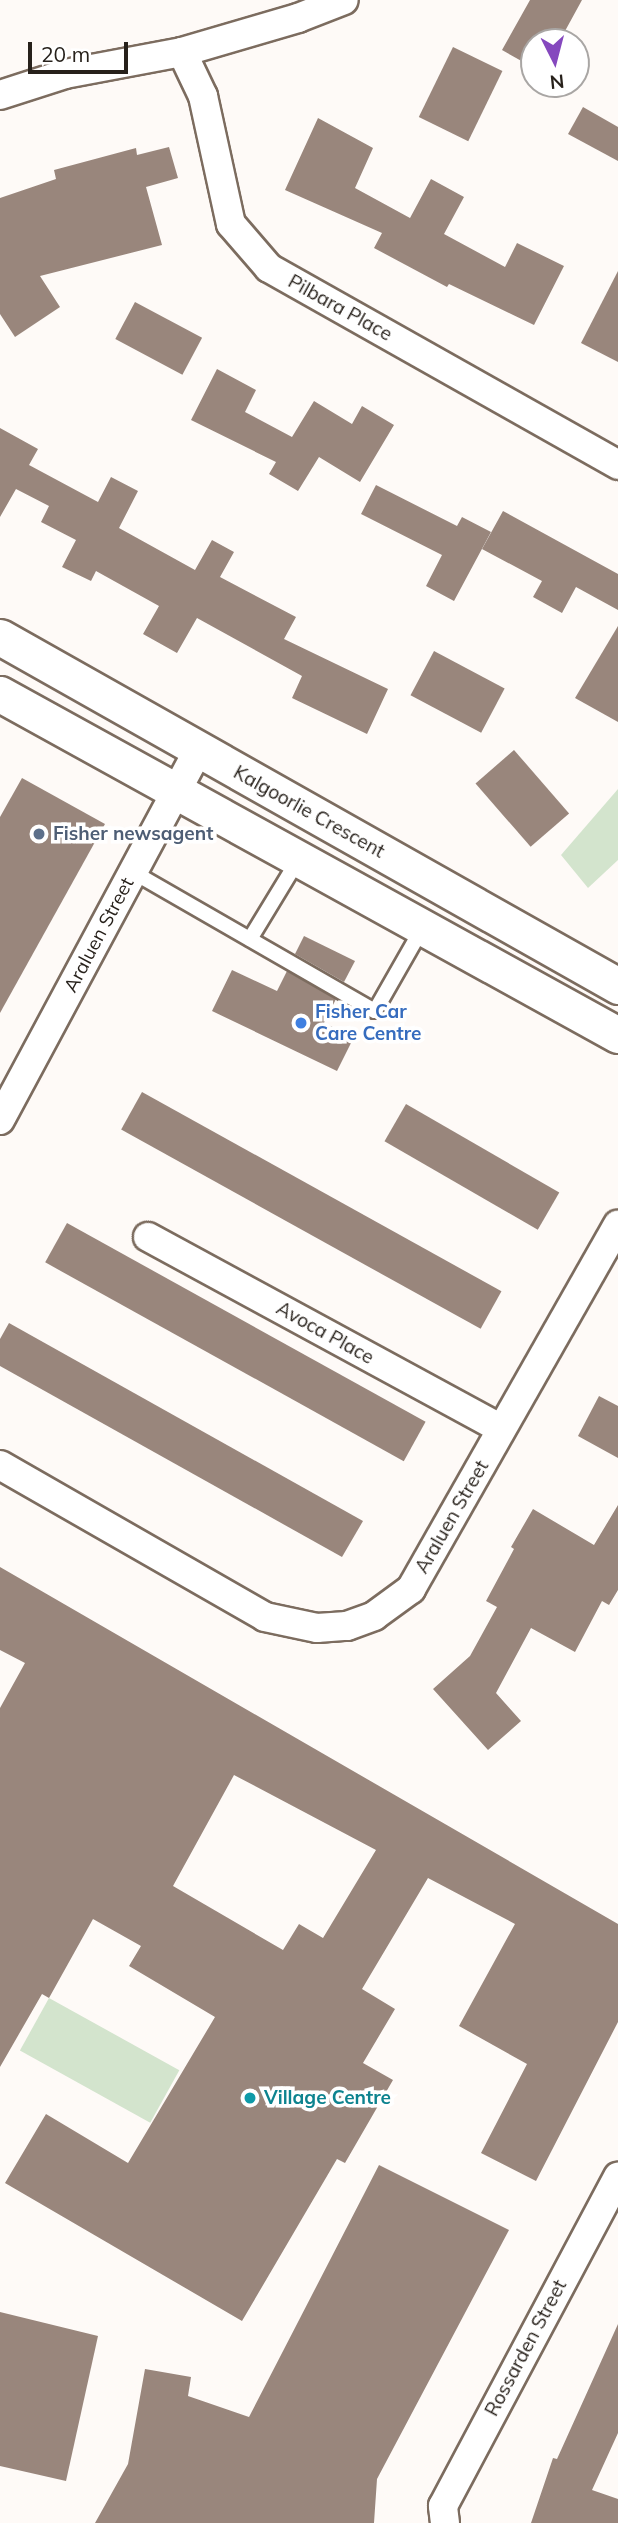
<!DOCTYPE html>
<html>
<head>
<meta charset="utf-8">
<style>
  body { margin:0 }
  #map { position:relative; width:618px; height:2523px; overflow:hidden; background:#fefaf7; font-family:Mulish,sans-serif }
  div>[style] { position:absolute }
  .green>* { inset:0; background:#d3e4cd; transform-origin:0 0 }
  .building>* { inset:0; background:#99867c; transform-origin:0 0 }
  .roads { filter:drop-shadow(2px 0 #7c6c5f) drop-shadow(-2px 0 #7c6c5f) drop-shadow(0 2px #7c6c5f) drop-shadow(0 -2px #7c6c5f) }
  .service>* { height:14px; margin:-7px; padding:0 7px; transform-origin:7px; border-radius:7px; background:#fff }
  .minor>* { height:28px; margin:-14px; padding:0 14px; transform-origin:14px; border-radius:14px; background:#fff }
  .tertiary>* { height:35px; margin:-17.5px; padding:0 17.5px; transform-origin:17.5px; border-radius:17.5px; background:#fff }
  .dots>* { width:19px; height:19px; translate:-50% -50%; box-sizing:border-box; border:4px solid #fff; border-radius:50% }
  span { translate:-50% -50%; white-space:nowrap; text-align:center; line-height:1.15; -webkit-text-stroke:7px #fff; paint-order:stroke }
  .street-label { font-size:19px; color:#27211b }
  .service-label { font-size:19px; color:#4e5e75; font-weight:700 }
  .left { translate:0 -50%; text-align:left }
  .shop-label { font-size:19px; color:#366cbe; font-weight:700 }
  .culture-label { font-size:19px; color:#0d838f; font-weight:700 }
  .north { position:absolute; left:520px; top:28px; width:70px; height:70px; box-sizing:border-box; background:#fff; border:2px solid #a9a6a4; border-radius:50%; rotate:174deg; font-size:19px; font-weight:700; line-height:28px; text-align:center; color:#27211b }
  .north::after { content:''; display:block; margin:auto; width:24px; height:32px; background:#8548be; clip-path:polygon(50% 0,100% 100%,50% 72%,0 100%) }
  .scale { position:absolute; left:28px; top:42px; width:100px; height:32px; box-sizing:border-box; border:4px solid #27211b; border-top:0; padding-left:9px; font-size:21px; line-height:24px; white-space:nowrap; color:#27211b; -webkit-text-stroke:5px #fff; paint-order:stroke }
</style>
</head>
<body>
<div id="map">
  <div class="green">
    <i style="clip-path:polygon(618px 789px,618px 860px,588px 888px,561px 855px)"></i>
    <i style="left:49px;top:1998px;width:149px;height:60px;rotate:29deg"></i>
  </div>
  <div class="building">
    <i style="clip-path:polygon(530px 0,582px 0,559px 42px,534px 42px,534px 68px,502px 50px)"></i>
    <i style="left:453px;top:47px;width:55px;height:78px;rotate:26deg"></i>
    <i style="clip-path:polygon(583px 107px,618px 127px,618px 161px,568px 134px)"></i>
    <i style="clip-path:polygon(318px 118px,373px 148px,355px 188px,410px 218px,431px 179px,464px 197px,444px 234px,505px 267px,517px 243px,564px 266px,534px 325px,449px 284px,447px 287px,374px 248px,382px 233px,285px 190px)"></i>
    <i style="clip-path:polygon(169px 147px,178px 178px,146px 187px,162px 245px,40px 276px,60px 307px,15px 337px,0 314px,0 198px,56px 179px,54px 170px,136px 148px,137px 155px)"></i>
    <i style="clip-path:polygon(618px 271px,618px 362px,581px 343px)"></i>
    <i style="left:135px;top:302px;width:76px;height:42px;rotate:28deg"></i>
    <i style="clip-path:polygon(217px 369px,256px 390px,245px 412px,292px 437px,314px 401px,352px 424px,362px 406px,394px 425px,360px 482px,319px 457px,298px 491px,269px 474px,276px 462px,191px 420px)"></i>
    <i style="clip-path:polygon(0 428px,38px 449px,29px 465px,98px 502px,111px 477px,138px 491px,119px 528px,195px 570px,212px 540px,234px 552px,220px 577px,296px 617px,284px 639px,388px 689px,367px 734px,292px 698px,302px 676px,197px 618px,177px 653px,143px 634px,159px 606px,96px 571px,91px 581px,62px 567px,76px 540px,41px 522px,49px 506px,16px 489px,0 517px)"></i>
    <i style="clip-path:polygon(376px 485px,457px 526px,462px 517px,491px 532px,454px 601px,426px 586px,442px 555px,361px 514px)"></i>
    <i style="clip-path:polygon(503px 511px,618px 574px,618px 610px,576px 587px,562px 613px,533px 597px,542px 581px,482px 549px)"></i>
    <i style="clip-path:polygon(618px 626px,618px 722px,575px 698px)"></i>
    <i style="left:434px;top:651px;width:80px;height:50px;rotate:28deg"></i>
    <i style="left:514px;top:750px;width:84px;height:51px;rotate:49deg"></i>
    <i style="clip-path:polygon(22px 778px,105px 824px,0 1013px,0 817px)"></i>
    <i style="clip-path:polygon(304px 936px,355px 961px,344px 982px,295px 954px)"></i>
    <i style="clip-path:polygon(232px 970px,277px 991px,287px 971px,336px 999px,324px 1023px,354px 1037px,337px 1071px,212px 1011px)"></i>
    <i style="left:142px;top:1092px;width:411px;height:43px;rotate:29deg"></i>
    <i style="left:406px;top:1104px;width:177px;height:43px;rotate:30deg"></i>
    <i style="left:67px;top:1223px;width:410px;height:45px;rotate:29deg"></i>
    <i style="clip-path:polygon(9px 1323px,363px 1521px,342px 1557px,0 1366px,0 1339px)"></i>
    <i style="clip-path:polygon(599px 1396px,618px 1406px,618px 1458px,578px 1436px)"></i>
    <i style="clip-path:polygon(618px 1505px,618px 1590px,609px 1605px,602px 1601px,575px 1652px,531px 1628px,496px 1693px,521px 1721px,488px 1750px,433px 1689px,470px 1656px,497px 1607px,486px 1601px,514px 1549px,511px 1547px,533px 1509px,594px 1545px)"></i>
    <i style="clip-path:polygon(evenodd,0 1567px,618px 1924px,618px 2022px,536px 2181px,481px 2153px,527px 2064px,459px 2026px,515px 1924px,428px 1878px,362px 1989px,395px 2009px,363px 2063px,393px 2080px,345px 2163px,337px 2159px,242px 2321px,5px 2183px,46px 2114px,128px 2163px,215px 2017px,129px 1966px,141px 1946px,93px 1919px,49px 1998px,42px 1994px,0 2067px,0 1708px,25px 1663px,0 1650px,0 1567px,234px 1775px,376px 1850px,323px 1938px,299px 1924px,283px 1950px,173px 1886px,234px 1775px)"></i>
    <i style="clip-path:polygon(379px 2165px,509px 2230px,377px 2479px,374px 2523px,95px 2523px,128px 2464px,145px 2369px,191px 2377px,188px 2396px,249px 2417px)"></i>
    <i style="clip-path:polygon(0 2312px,98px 2336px,66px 2481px,0 2466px)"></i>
    <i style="clip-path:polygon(618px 2324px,618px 2433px,592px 2490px,618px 2499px,618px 2523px,531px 2523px,553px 2458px,557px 2459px)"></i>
  </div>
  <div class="roads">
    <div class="service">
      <i style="left:133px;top:872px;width:279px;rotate:29.9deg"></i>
      <i style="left:375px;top:1011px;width:97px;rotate:-60.3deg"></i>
      <i style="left:250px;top:939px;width:92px;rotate:-58.7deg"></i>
    </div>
    <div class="minor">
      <i style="left:182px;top:52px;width:49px;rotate:64.5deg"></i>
      <i style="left:203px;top:96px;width:131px;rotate:77.7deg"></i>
      <i style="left:231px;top:224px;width:58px;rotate:49.2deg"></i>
      <i style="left:269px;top:268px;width:401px;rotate:29.4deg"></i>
      <i style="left:0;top:95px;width:68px;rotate:-17.9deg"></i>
      <i style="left:65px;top:74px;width:119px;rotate:-10.6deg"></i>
      <i style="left:182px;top:52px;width:121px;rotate:-16.3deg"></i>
      <i style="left:298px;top:18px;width:49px;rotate:-21.4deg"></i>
      <i style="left:0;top:1120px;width:421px;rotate:-61.8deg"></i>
      <i style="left:148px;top:1237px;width:402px;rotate:28.5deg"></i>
      <i style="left:0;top:1465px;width:305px;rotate:29.8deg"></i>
      <i style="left:265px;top:1617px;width:53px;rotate:11.9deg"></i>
      <i style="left:317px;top:1628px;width:30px;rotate:-4deg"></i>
      <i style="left:347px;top:1626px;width:29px;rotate:-20deg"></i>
      <i style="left:374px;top:1616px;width:46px;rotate:-36.1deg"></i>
      <i style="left:411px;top:1589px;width:419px;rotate:-60.4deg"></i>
      <i style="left:445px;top:2523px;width:17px;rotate:-97deg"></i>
      <i style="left:443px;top:2506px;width:373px;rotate:-62deg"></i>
    </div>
    <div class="tertiary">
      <i style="left:0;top:637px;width:710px;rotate:29.45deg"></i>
      <i style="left:0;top:694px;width:706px;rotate:28.89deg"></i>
    </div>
  </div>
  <div class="dots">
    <i style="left:39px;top:834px;background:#5c6f8a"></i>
    <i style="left:301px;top:1023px;background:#3f7fe0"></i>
    <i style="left:250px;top:2098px;background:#0f9aa8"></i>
  </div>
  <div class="street-label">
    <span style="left:340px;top:308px;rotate:29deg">Pilbara Place</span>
    <span style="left:309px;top:812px;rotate:29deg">Kalgoorlie Crescent</span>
    <span style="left:99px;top:935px;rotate:-62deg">Araluen Street</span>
    <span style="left:325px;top:1333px;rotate:29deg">Avoca Place</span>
    <span style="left:452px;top:1517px;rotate:-60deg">Araluen Street</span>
    <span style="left:526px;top:2348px;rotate:-62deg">Rossarden Street</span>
  </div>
  <div class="service-label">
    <span class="left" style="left:53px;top:834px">Fisher newsagent</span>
  </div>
  <div class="shop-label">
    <span class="left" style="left:315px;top:1023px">Fisher Car<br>Care Centre</span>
  </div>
  <div class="culture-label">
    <span class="left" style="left:264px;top:2098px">Village Centre</span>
  </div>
  <div class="north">N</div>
  <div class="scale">20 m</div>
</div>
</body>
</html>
